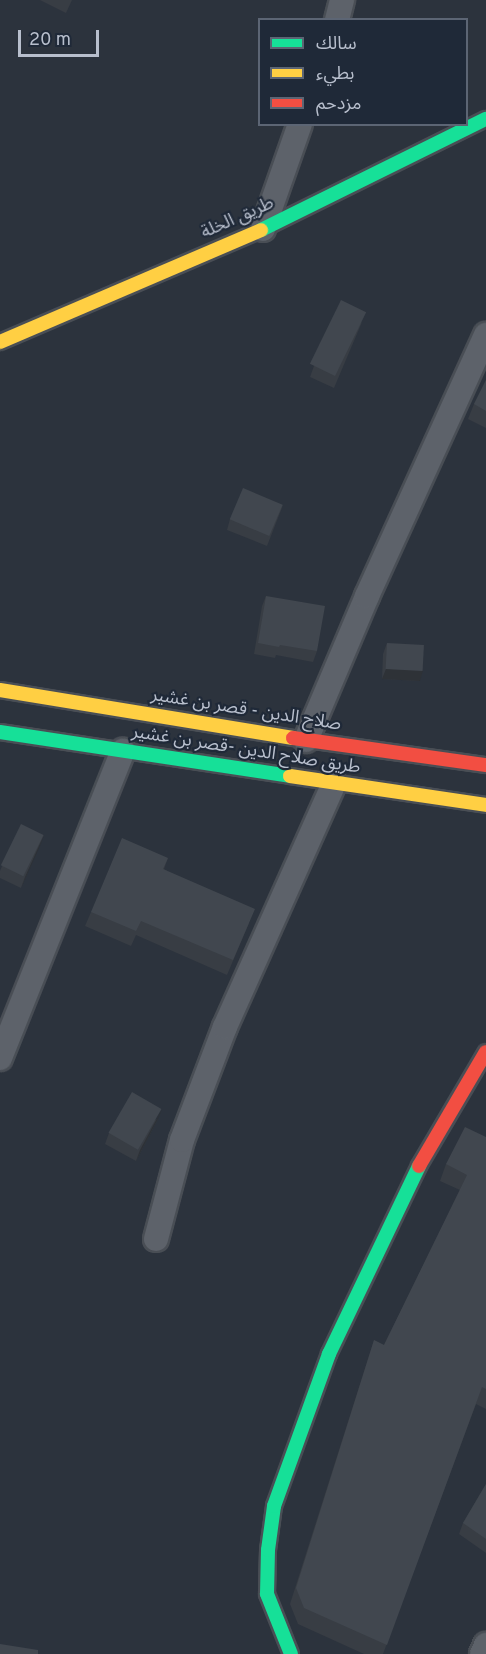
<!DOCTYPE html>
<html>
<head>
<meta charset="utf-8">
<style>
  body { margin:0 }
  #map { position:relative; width:486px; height:1654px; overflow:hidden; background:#2c333d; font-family:Overpass,"Noto Sans Arabic",sans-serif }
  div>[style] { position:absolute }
  .roads { filter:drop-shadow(2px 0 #494e55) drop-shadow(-2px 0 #494e55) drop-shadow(0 2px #494e55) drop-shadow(0 -2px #494e55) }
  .street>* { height:24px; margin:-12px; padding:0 12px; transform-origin:12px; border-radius:12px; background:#5d626a }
  .fast>* { height:14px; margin:-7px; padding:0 7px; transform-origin:7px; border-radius:7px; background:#16e098 }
  .slow>* { height:14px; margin:-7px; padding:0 7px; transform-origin:7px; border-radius:7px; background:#ffcf43 }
  .jam>* { height:14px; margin:-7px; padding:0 7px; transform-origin:7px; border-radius:7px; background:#f24e42 }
  .wall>* { inset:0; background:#383d44 }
  .shaded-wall>* { inset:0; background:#2e3237 }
  .building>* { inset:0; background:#41474f; transform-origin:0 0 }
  span { translate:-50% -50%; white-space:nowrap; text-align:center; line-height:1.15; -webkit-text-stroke:4.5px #1f2938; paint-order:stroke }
  .street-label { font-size:18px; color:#b8bfcd }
  .legend { position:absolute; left:258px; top:18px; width:210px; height:108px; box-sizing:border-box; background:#1f2938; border:2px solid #5c6574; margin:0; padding:8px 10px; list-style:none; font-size:18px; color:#b8bfcd }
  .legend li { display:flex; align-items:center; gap:12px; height:30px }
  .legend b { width:30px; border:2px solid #5c6574 }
  .scale { position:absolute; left:18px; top:30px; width:81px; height:27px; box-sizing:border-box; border:3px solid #b8bfcd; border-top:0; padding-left:8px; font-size:18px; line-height:21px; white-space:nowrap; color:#b8bfcd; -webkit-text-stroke:4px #1f2938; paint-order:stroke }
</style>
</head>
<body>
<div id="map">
  <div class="roads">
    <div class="street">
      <i style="left:337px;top:20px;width:21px;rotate:-76deg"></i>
      <i style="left:263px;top:229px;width:111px;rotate:-70.6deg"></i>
      <i style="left:306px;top:740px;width:156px;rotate:-67deg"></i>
      <i style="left:367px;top:596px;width:287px;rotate:-65.5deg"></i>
      <i style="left:0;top:1058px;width:331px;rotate:-68.2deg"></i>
      <i style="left:156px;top:1239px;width:102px;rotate:-75.3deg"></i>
      <i style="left:182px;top:1140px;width:121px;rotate:-69.2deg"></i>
      <i style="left:225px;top:1027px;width:267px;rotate:-65.9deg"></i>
      <i style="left:482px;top:1654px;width:10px;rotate:-66deg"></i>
    </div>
    <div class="fast">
      <i style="left:261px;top:230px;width:251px;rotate:-26.3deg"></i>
      <i style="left:0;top:732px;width:293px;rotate:8.6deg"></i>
      <i style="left:291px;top:1654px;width:65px;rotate:-111.8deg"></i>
      <i style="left:267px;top:1594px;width:44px;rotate:-88.7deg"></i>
      <i style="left:268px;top:1550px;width:44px;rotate:-82.2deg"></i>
      <i style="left:274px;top:1506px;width:162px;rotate:-70.1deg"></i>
      <i style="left:329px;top:1354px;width:208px;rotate:-64.4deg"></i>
    </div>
    <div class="slow">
      <i style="left:0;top:342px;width:284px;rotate:-23.2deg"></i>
      <i style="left:0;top:690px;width:297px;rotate:9.3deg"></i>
      <i style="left:290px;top:776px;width:198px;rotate:8.4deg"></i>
    </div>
    <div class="jam">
      <i style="left:293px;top:738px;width:195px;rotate:8deg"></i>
      <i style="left:419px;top:1166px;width:132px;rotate:-59.6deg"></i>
    </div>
  </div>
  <div class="wall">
    <i style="clip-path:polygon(40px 0,72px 0,66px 13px)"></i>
    <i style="clip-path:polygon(362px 322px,334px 388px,310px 377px,314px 366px)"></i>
    <i style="clip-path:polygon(486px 380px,486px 428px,468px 419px,474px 404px)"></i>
    <i style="clip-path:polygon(283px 505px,267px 546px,227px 530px,230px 519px)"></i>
    <i style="clip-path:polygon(266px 596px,317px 651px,313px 662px,276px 655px,275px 658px,254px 654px,262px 606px)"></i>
    <i style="clip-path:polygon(387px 643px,420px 681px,382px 679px,383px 654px)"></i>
    <i style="clip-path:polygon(44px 835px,21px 888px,0 878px,0 871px,2px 866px)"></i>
    <i style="clip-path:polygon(168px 858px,164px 869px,249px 923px,227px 975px,136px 935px,131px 946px,85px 926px,91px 912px)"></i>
    <i style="clip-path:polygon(158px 1119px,136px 1161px,105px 1144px,109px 1133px)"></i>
    <i style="clip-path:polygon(486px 1137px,486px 1409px,476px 1404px,383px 1654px,364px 1654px,298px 1624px,290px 1604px,374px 1340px,384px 1345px,460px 1190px,440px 1181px,446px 1164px)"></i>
    <i style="clip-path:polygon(486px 1484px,486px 1553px,459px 1534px,463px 1523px)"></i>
  </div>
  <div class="shaded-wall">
    <i style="clip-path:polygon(386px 669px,423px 670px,420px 681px,382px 679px)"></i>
    <i style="clip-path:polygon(44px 835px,40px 846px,21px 888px,25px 877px)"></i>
    <i style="clip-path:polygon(162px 1109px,158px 1119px,136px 1161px,140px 1150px)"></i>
  </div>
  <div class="building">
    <i style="left:341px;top:300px;width:28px;height:71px;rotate:26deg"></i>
    <i style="clip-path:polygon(486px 380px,486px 411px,474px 404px)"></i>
    <i style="left:243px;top:488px;width:43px;height:34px;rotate:23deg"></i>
    <i style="clip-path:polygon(266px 596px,325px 606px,317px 651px,280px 645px,279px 647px,258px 643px)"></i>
    <i style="left:387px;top:643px;width:37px;height:26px;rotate:3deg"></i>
    <i style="left:21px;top:824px;width:25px;height:46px;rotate:26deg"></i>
    <i style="clip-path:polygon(122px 838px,168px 858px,163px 869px,255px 909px,233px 960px,141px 921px,136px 931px,91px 912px)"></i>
    <i style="left:132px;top:1092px;width:34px;height:47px;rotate:30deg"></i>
    <i style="clip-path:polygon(465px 1127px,486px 1137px,486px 1389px,482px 1387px,387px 1645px,304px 1608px,296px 1588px,374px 1340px,384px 1345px,467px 1175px,446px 1164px)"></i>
    <i style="clip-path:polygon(486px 1484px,486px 1539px,463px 1523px)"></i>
    <i style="clip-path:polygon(0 1644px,38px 1650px,38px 1654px,0 1654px)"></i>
  </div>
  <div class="street-label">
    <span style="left:238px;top:219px;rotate:-24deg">طريق الخلة</span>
    <span style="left:246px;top:711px;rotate:9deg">صلاح الدين - قصر بن غشير</span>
    <span style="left:246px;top:751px;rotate:9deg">طريق صلاح الدين -قصر بن غشير</span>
  </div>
  <ul class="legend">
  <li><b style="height:8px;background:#16e098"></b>سالك</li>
  <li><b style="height:8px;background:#ffcf43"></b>بطيء</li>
  <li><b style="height:8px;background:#f24e42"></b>مزدحم</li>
  </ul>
  <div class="scale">20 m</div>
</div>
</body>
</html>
